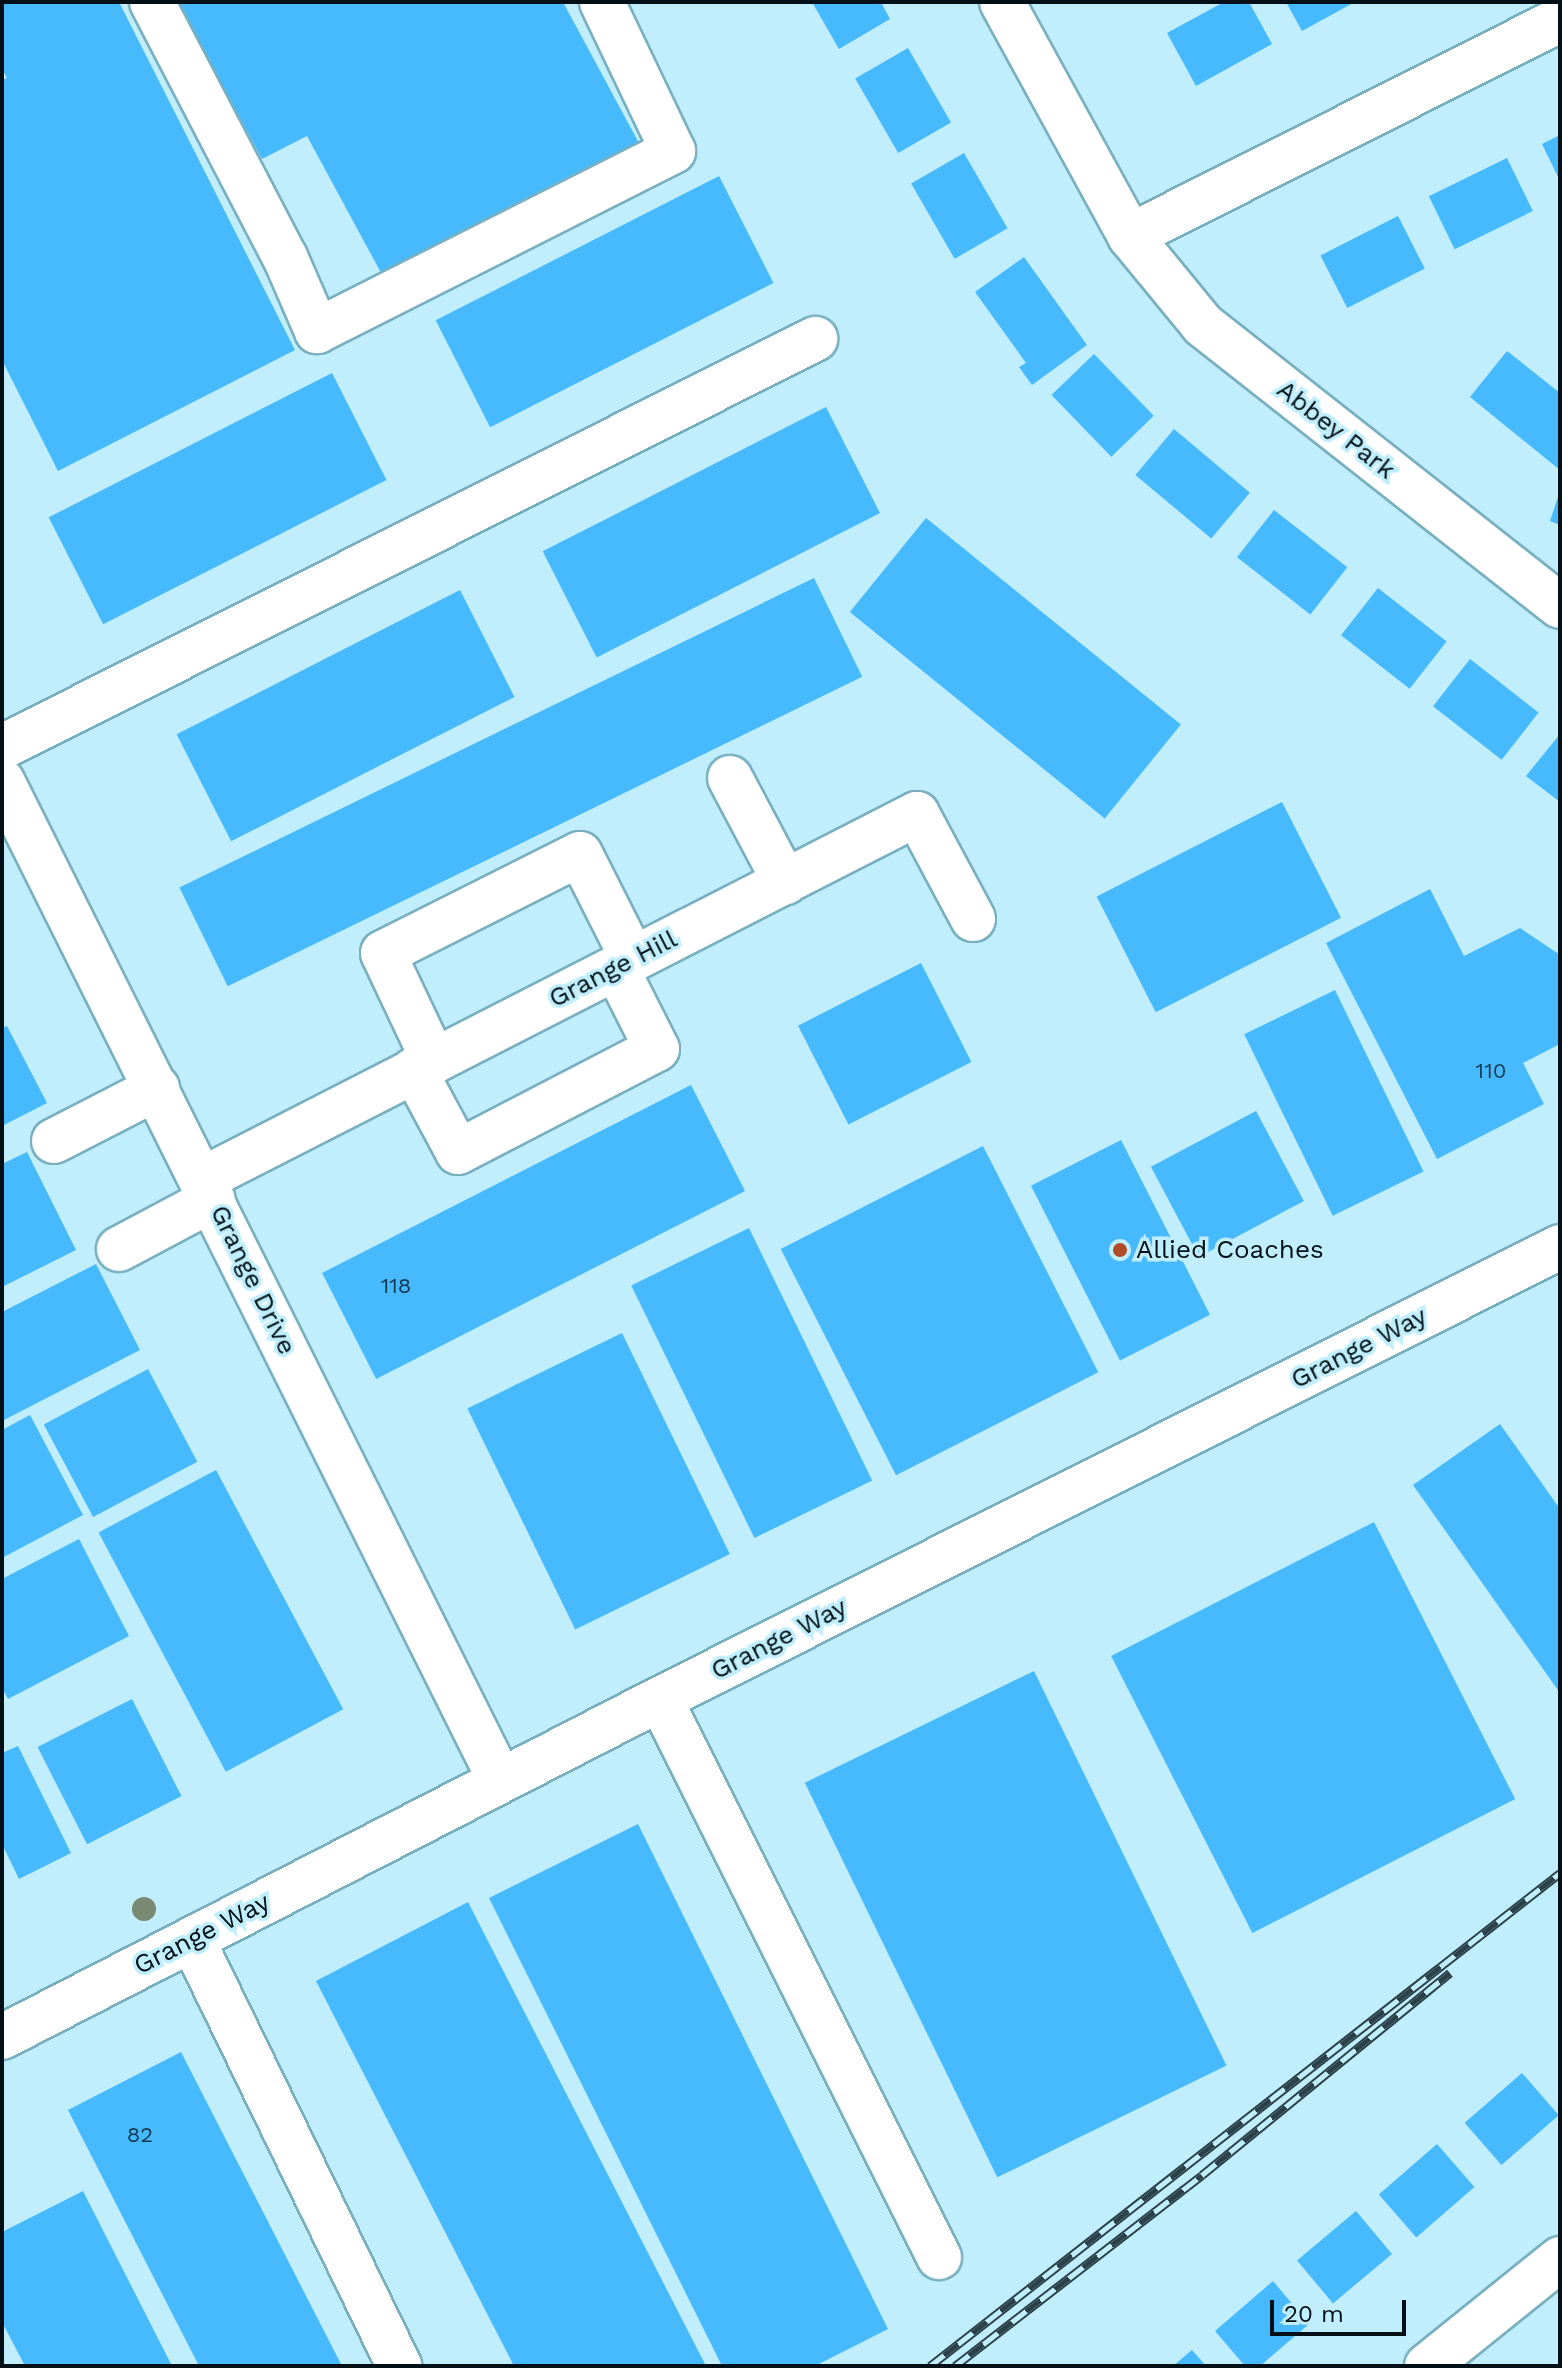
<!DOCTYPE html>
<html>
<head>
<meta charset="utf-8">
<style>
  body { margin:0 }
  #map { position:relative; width:1562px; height:2368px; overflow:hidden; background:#c1eefc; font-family:"Work Sans",sans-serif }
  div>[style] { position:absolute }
  .building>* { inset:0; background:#47b9fd; transform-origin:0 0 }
  .roads { filter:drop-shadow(2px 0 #79b0c0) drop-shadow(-2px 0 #79b0c0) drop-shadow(0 2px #79b0c0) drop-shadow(0 -2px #79b0c0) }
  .minor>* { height:44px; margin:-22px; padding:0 22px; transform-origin:22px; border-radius:22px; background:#fff }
  .rail>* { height:9px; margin-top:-4.5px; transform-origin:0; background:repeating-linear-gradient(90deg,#c1eefc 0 18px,#2c424a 0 36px); box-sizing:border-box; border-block:2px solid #2c424a }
  .trees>* { width:24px; height:24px; margin:-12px; border-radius:50%; background:#7a8972 }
  .dots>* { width:22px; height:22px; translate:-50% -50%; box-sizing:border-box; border:4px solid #c1eefc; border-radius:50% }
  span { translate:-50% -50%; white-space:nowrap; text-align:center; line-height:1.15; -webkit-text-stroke:7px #c1eefc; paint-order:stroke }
  .number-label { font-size:22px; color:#123a50 }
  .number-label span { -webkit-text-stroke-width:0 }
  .street-label { font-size:26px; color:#001016 }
  .poi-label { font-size:26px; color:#001016 }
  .left { translate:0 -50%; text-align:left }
  .frame { position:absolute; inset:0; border:4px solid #001016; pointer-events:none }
  .scale { position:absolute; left:1270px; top:2300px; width:136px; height:36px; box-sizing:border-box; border:4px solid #001016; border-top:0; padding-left:10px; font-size:24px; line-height:28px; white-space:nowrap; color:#001016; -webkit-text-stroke:6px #c1eefc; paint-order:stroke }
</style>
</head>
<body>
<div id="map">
  <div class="building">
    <i style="clip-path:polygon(2px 2px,119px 2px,295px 350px,58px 471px,2px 360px,2px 80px,7px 78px,2px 69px)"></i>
    <i style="clip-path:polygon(177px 2px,563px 2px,640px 145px,386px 282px,307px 136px,262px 159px)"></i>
    <i style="clip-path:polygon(812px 2px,881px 2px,890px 19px,839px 49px)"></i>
    <i style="clip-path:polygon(1224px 2px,1249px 2px,1272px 44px,1196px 86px,1167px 33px)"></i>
    <i style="clip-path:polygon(1286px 2px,1355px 2px,1302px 31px)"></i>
    <i style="left:908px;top:48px;width:86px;height:61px;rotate:60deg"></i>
    <i style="clip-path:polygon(1560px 135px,1560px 181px,1542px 144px)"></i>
    <i style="left:964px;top:153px;width:87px;height:61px;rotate:60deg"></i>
    <i style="left:1507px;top:158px;width:59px;height:87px;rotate:64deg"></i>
    <i style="left:719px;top:176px;width:120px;height:318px;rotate:63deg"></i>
    <i style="left:1398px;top:216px;width:59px;height:87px;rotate:63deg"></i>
    <i style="clip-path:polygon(1024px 257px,1087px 345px,1032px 385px,1019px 367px,1026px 363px,975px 292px)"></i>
    <i style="clip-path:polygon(1507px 351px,1560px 393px,1560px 470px,1470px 397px)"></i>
    <i style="left:1094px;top:354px;width:86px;height:59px;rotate:46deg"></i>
    <i style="left:332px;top:373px;width:120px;height:318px;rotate:63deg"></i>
    <i style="left:826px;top:407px;width:119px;height:318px;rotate:63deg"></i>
    <i style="left:1174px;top:429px;width:99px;height:60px;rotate:40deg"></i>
    <i style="clip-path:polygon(1559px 494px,1560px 494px,1560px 525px,1550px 521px)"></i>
    <i style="left:1274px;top:510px;width:93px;height:60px;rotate:38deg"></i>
    <i style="left:926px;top:518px;width:328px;height:121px;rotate:39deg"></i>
    <i style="left:814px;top:578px;width:110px;height:706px;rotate:64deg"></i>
    <i style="left:1378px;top:588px;width:87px;height:60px;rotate:38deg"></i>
    <i style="left:460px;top:590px;width:120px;height:318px;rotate:63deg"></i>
    <i style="left:1470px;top:659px;width:87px;height:60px;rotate:38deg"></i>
    <i style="clip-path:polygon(1560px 734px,1560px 802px,1526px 776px)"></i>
    <i style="left:1282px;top:802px;width:130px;height:208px;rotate:63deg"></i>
    <i style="clip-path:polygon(1430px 889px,1464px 956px,1520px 928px,1560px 955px,1560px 1044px,1523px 1063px,1544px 1104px,1437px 1159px,1326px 943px)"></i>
    <i style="left:921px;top:963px;width:111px;height:138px;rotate:63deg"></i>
    <i style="left:1335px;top:990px;width:202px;height:101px;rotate:64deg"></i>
    <i style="clip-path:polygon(7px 1026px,47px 1103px,2px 1126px,2px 1028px)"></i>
    <i style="left:691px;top:1085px;width:119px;height:414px;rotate:63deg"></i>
    <i style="left:1256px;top:1111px;width:102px;height:119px;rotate:62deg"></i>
    <i style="left:1121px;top:1140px;width:196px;height:101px;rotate:63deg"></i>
    <i style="left:983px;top:1146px;width:254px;height:227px;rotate:63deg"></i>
    <i style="clip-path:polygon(27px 1152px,76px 1250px,2px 1287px,2px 1164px)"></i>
    <i style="left:749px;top:1228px;width:281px;height:131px;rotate:64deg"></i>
    <i style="clip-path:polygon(96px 1264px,140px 1350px,2px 1421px,2px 1312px)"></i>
    <i style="left:622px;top:1333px;width:246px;height:172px;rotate:64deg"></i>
    <i style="left:148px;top:1369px;width:105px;height:118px;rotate:62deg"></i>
    <i style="clip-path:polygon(30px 1415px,83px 1515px,2px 1558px,2px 1430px)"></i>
    <i style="clip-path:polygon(1500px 1424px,1560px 1509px,1560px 1693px,1413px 1485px)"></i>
    <i style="left:216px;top:1470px;width:271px;height:133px;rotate:62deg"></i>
    <i style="left:1374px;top:1522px;width:311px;height:295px;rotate:63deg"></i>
    <i style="clip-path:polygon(79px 1539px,129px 1636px,8px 1699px,2px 1688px,2px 1579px)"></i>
    <i style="left:1034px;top:1671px;width:439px;height:255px;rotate:64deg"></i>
    <i style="left:132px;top:1699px;width:109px;height:106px;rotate:63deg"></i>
    <i style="clip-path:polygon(18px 1746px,71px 1853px,19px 1879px,2px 1844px,2px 1753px)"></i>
    <i style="clip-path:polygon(638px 1824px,888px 2329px,815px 2366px,722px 2366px,489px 1898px)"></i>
    <i style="clip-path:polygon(468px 1902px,706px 2366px,514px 2366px,316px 1981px)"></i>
    <i style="clip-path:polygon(181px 2052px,342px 2366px,199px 2366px,68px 2110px)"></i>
    <i style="left:1522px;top:2073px;width:56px;height:76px;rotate:49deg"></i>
    <i style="left:1437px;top:2144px;width:57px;height:77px;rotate:49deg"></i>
    <i style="clip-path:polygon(83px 2191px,172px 2366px,25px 2366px,2px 2322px,2px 2232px)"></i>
    <i style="left:1356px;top:2211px;width:56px;height:77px;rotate:50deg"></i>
    <i style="clip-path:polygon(1273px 2281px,1309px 2324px,1260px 2366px,1245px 2366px,1215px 2331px)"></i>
    <i style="clip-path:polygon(1192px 2350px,1206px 2366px,1173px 2366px)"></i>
  </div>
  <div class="roads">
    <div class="minor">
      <i style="left:152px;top:2px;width:288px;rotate:62.5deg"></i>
      <i style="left:285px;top:257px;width:81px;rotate:66.6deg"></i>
      <i style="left:317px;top:331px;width:399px;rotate:-26.8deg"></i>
      <i style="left:673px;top:151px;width:165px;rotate:-115.5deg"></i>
      <i style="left:1002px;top:2px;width:267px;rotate:61.3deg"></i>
      <i style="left:1130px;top:236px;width:115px;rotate:50.6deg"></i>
      <i style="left:1203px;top:325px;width:454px;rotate:38.2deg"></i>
      <i style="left:1130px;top:236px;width:481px;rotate:-26.7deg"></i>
      <i style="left:2px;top:747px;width:910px;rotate:-26.65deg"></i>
      <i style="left:730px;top:778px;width:118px;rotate:62.1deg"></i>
      <i style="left:2px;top:781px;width:1116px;rotate:63.5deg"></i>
      <i style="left:434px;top:1061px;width:119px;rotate:-115.3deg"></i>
      <i style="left:383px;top:953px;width:220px;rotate:-26.7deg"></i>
      <i style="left:580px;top:854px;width:118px;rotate:63.2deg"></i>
      <i style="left:414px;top:1070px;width:93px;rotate:61.8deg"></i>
      <i style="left:458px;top:1152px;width:224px;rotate:-27.4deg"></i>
      <i style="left:657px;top:1049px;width:91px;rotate:-116.8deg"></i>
      <i style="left:54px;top:1141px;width:116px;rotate:-27.2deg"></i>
      <i style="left:203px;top:1179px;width:802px;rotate:-27.08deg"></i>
      <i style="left:917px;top:814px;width:119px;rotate:61.9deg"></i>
      <i style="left:119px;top:1249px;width:106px;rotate:-28deg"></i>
      <i style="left:660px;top:1699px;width:624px;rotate:63.43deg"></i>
      <i style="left:192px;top:1939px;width:475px;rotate:64.1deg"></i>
      <i style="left:2px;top:2037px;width:740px;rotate:-27.19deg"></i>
      <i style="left:660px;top:1699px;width:1007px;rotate:-26.67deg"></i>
      <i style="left:1427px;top:2366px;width:171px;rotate:-38.8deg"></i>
    </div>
  </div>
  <div class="rail">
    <i style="left:930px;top:2366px;width:800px;rotate:-38.04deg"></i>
    <i style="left:955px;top:2366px;width:312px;rotate:-37.7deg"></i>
    <i style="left:1202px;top:2175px;width:320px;rotate:-39.2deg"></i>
  </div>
  <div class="trees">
    <i style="left:144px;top:1909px"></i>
  </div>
  <div class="dots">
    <i style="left:1120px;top:1250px;background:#b14a26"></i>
  </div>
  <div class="number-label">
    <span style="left:1491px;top:1071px">110</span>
    <span style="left:396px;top:1286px">118</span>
    <span style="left:140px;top:2135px">82</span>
  </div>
  <div class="street-label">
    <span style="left:1336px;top:430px;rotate:38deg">Abbey Park</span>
    <span style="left:613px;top:969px;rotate:-27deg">Grange Hill</span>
    <span style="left:253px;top:1280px;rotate:64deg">Grange Drive</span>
    <span style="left:1359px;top:1348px;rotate:-27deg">Grange Way</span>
    <span style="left:779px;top:1639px;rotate:-27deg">Grange Way</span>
    <span style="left:202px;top:1934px;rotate:-27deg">Grange Way</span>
  </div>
  <div class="poi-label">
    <span class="left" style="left:1136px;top:1250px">Allied Coaches</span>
  </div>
  <div class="frame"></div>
  <div class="scale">20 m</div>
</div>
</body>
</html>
